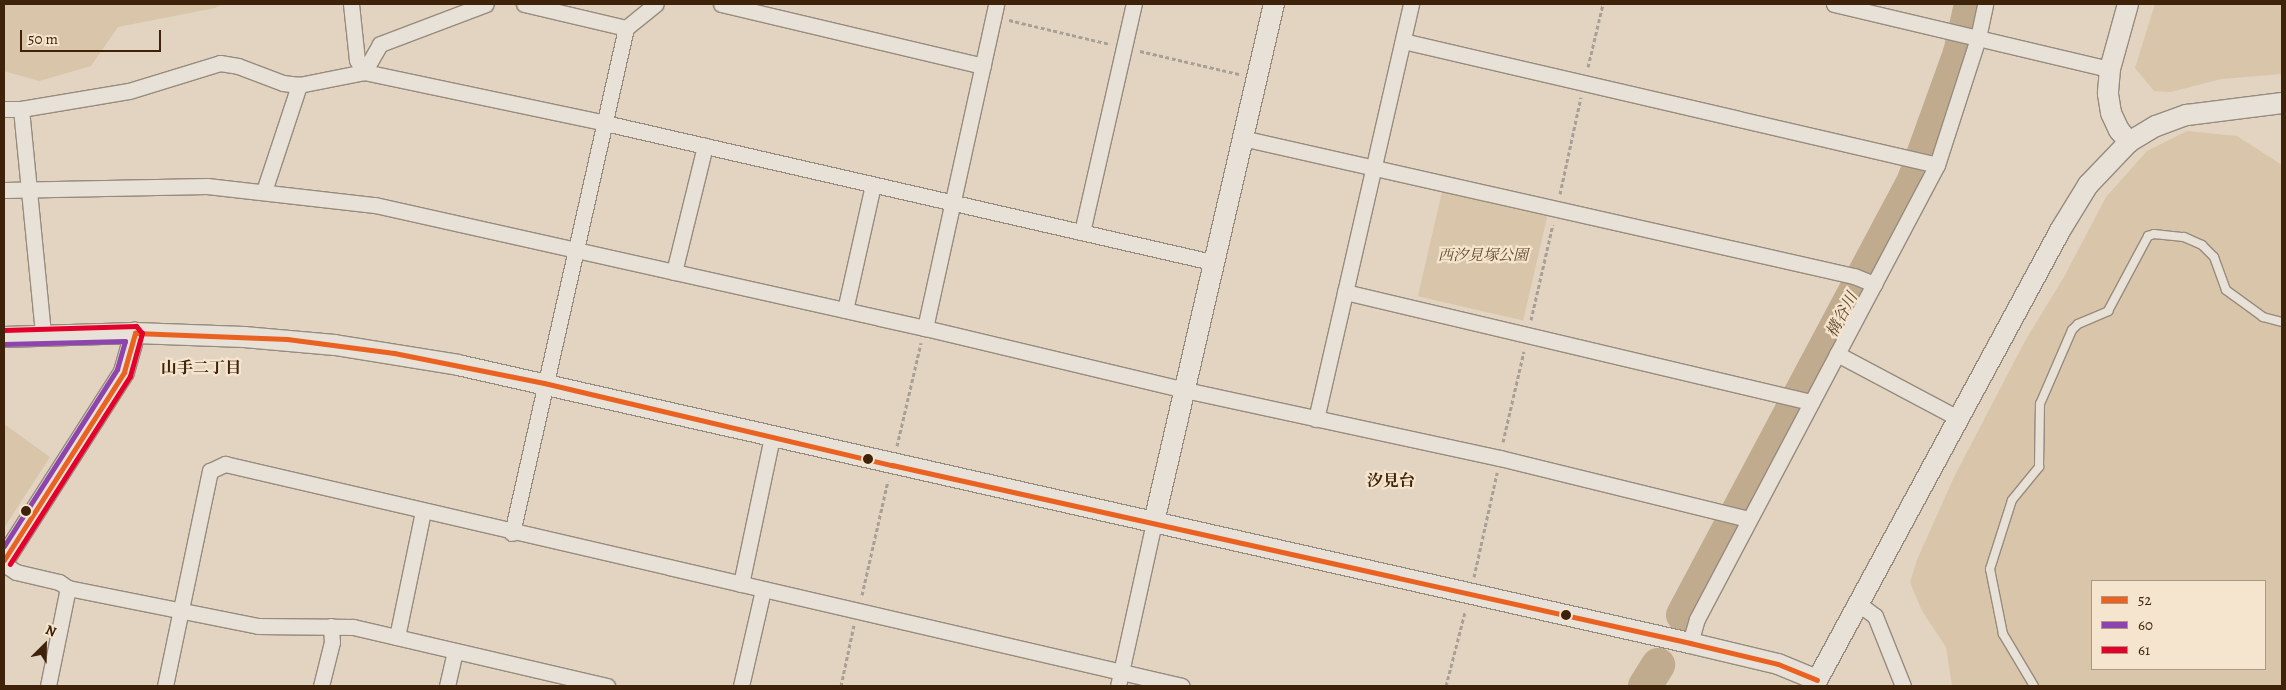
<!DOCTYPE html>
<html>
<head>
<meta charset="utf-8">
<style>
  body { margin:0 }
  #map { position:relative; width:2286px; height:690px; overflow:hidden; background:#e2d4c1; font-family:Alegreya,"Noto Serif JP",serif }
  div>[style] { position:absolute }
  .green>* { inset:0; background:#d9c5aa; transform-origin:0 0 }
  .river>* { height:34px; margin:-17px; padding:0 17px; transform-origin:17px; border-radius:17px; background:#c1ab8f }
  .path>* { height:3px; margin-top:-1.5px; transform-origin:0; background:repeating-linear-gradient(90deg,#a89f96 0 4px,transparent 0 6.5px) }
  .roads { filter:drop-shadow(1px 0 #978b7d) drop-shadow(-1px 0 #978b7d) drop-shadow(0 1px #978b7d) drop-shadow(0 -1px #978b7d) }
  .service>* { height:8px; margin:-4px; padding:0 4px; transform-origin:4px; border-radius:4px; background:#e7e1d7 }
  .minor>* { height:15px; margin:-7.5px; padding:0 7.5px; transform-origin:7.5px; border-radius:7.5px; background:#e7e1d7 }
  .tertiary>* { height:20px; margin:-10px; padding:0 10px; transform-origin:10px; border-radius:10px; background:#e7e1d7 }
  .bus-1>* { height:5px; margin:-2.5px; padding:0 2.5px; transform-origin:2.5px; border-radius:2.5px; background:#e96221 }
  .bus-2>* { height:5px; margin:-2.5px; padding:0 2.5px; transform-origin:2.5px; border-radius:2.5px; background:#8e44ad }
  .bus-3>* { height:5px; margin:-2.5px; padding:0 2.5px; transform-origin:2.5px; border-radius:2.5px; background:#e4002b }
  .dots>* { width:14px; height:14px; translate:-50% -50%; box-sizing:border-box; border:2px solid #f5e5ce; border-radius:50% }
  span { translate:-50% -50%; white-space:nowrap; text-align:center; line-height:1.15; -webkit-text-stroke:4.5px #f5e5ce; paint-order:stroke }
  .park-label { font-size:15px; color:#64482d; font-style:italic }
  .water-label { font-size:16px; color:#62462c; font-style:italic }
  .neighbourhood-label { font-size:16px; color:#3f220a; font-weight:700 }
  .frame { position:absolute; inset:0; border:5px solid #3f220a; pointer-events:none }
  .legend { position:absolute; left:2091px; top:580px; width:175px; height:90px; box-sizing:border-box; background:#f5e5ce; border:1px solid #ac9780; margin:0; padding:6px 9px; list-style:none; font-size:15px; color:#3f220a }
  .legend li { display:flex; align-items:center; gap:10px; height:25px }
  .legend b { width:25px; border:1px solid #ac9780 }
  .north { position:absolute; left:20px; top:620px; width:50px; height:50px; -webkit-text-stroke:4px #f5e5ce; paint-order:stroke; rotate:23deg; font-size:14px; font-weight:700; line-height:20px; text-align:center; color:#3f220a }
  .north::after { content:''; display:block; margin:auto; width:18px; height:22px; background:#3f220a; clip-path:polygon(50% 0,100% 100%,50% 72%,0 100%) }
  .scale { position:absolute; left:20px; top:30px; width:141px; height:22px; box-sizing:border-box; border:2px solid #3f220a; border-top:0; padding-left:6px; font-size:15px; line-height:18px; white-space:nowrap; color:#3f220a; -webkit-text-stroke:4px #f5e5ce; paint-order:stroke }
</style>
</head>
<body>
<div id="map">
  <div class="green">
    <i style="clip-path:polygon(4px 4px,222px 4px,215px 8px,118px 27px,91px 66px,39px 81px,4px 71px)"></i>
    <i style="clip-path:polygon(2155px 4px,2282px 4px,2282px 74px,2221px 79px,2171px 92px,2154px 91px,2135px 68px)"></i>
    <i style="clip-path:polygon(evenodd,2187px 131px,2237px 136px,2282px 165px,2282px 686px,1952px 686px,1946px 647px,1922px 611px,1910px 582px,1917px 560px,1954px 477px,2025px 341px,2064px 277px,2106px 197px,2147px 151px,2187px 131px,2092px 581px,2265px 581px,2265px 669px,2092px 669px,2092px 581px)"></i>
    <i style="left:1442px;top:192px;width:108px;height:107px;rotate:13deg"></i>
    <i style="clip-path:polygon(4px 424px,50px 457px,4px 528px)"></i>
  </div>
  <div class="river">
    <i style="left:1683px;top:615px;width:493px;rotate:-62deg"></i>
    <i style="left:1914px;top:180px;width:135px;rotate:-70.1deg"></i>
    <i style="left:1960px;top:53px;width:50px;rotate:-77.3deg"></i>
    <i style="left:1645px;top:686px;width:25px;rotate:-58deg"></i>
  </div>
  <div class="path">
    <i style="left:1009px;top:20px;width:104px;rotate:13.4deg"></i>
    <i style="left:1140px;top:51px;width:102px;rotate:13.1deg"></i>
    <i style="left:1588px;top:67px;width:65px;rotate:-76.6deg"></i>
    <i style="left:1560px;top:194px;width:99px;rotate:-77.8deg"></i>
    <i style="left:1531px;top:320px;width:98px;rotate:-77.1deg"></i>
    <i style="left:1503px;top:442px;width:93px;rotate:-77deg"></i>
    <i style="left:897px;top:446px;width:106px;rotate:-76.9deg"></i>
    <i style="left:1474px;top:577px;width:107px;rotate:-77.5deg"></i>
    <i style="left:862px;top:595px;width:117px;rotate:-77.2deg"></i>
    <i style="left:841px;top:686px;width:62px;rotate:-78deg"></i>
    <i style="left:1446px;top:686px;width:76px;rotate:-75.6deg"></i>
  </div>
  <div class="roads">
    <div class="service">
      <i style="left:2034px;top:686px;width:61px;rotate:-120.8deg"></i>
      <i style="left:2003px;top:634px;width:66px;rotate:-101.3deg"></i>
      <i style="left:1990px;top:569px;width:72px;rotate:-72.3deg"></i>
      <i style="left:2012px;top:500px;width:43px;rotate:-50.7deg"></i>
      <i style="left:2039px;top:467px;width:63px;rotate:-89.1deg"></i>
      <i style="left:2040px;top:404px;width:81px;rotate:-66.6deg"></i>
      <i style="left:2072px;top:330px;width:8px;rotate:-45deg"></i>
      <i style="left:2078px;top:324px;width:33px;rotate:-23deg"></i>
      <i style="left:2108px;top:311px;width:85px;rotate:-61.9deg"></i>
      <i style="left:2148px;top:236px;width:6px;rotate:-18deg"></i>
      <i style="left:2154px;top:234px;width:30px;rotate:6deg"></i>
      <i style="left:2184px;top:237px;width:20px;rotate:24deg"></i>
      <i style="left:2202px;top:245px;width:17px;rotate:45deg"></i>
      <i style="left:2214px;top:257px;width:35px;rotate:70deg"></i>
      <i style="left:2226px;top:290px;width:46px;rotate:36.1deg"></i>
      <i style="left:2263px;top:317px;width:20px;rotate:15deg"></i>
    </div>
    <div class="minor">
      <i style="left:351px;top:4px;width:56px;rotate:83.9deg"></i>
      <i style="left:357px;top:60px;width:14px;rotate:60deg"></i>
      <i style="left:364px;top:72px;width:246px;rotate:11.9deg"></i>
      <i style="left:605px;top:123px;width:623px;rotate:12.9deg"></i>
      <i style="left:524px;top:4px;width:105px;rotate:13.2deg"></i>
      <i style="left:721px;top:4px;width:269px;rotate:13.3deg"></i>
      <i style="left:1834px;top:4px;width:284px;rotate:13.3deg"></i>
      <i style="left:1403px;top:41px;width:548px;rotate:13.07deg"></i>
      <i style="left:4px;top:109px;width:17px"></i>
      <i style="left:21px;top:109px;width:109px;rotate:-9.5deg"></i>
      <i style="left:129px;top:91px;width:95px;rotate:-17.1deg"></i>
      <i style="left:220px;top:63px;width:18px;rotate:9deg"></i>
      <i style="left:238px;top:66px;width:48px;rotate:20.7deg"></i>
      <i style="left:283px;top:83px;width:16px;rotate:7deg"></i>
      <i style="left:299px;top:85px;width:66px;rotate:-11.3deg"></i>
      <i style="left:364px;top:72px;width:32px;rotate:-60deg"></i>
      <i style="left:380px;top:44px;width:113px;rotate:-20.7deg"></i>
      <i style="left:21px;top:109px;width:226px;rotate:84.4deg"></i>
      <i style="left:1242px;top:138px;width:627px;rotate:12.71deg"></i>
      <i style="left:1854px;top:276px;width:22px;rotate:22deg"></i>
      <i style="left:4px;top:190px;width:203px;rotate:-1.1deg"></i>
      <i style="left:207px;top:186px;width:169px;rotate:6.5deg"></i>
      <i style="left:375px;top:205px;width:564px;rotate:12.61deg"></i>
      <i style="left:925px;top:328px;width:267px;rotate:13.4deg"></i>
      <i style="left:1185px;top:390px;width:322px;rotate:12.2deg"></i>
      <i style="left:1500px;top:458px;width:256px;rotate:13.8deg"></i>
      <i style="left:264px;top:191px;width:112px;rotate:-71.7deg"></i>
      <i style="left:1082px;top:232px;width:234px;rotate:-77.2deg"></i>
      <i style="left:674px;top:272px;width:130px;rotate:-76.2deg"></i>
      <i style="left:1345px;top:292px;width:479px;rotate:13.3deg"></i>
      <i style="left:845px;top:310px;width:128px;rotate:-77.4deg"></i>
      <i style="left:925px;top:328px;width:332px;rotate:-77.6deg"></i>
      <i style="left:1837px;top:354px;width:139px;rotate:27.9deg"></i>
      <i style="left:1316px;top:419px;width:426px;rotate:-77.1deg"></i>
      <i style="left:512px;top:533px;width:518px;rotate:-77.28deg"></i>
      <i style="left:626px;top:28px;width:38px;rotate:-39deg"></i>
      <i style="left:4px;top:564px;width:14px;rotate:34deg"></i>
      <i style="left:16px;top:572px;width:44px;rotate:13.1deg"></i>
      <i style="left:59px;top:582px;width:11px;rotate:34deg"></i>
      <i style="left:68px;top:588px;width:194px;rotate:11.3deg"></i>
      <i style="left:258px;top:626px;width:95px;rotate:0.6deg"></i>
      <i style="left:353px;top:627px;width:261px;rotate:13.1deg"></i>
      <i style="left:741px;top:584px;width:150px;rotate:-78.1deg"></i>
      <i style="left:1859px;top:604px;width:20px;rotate:37deg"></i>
      <i style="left:1875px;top:616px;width:75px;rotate:68.2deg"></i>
      <i style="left:397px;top:637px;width:128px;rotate:-78.3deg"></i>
      <i style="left:1690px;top:643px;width:25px;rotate:-74deg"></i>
      <i style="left:1697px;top:619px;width:514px;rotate:-62.14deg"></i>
      <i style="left:1937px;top:165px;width:133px;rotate:-72.1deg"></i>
      <i style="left:1978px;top:38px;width:35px;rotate:-78deg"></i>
      <i style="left:48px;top:686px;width:100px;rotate:-78.5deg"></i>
      <i style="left:165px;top:686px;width:220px;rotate:-78.2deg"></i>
      <i style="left:210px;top:471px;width:17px;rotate:-25deg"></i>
      <i style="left:225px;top:464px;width:982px;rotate:13.06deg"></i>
      <i style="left:321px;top:686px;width:45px;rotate:-76deg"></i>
      <i style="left:332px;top:642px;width:16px;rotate:-94deg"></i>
      <i style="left:447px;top:686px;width:36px;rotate:-77deg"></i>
      <i style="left:741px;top:686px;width:98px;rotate:-77.1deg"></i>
      <i style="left:1118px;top:686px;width:168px;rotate:-77.6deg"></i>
    </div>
    <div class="tertiary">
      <i style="left:2128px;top:4px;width:67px;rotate:105.5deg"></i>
      <i style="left:2110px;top:69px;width:25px;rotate:95deg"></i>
      <i style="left:2108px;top:94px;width:19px;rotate:81deg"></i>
      <i style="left:2111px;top:113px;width:19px;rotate:65deg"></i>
      <i style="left:2119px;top:130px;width:16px;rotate:50deg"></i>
      <i style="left:4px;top:337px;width:131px;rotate:-1.7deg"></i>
      <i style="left:135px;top:333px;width:109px;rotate:2.1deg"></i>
      <i style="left:244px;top:337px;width:91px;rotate:5deg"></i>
      <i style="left:335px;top:345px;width:125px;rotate:9.2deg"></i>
      <i style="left:458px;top:365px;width:1263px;rotate:12.72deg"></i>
      <i style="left:1690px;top:643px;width:90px;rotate:13.4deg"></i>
      <i style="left:1778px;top:664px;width:42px;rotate:22.3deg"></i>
      <i style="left:1154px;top:522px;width:532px;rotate:-76.96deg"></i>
      <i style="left:4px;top:560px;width:223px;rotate:-57.4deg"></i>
      <i style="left:124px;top:372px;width:41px;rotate:-74.2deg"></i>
      <i style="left:1814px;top:686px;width:519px;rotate:-61.61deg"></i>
      <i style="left:2061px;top:229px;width:52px;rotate:-58.5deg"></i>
      <i style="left:2088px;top:185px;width:59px;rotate:-46.4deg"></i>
      <i style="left:2129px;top:142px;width:31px;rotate:-31deg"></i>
      <i style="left:2156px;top:126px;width:33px;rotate:-20deg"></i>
      <i style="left:2187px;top:115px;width:96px;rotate:-7.2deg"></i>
    </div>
  </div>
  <div class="bus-1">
    <i style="left:4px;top:560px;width:223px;rotate:-57.4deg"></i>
    <i style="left:124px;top:372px;width:41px;rotate:-74.2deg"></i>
    <i style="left:135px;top:333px;width:152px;rotate:2.3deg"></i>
    <i style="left:287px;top:339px;width:108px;rotate:7.5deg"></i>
    <i style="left:394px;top:353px;width:153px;rotate:11.3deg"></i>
    <i style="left:544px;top:383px;width:358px;rotate:13.3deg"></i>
    <i style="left:892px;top:465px;width:818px;rotate:12.57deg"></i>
    <i style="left:1690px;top:643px;width:90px;rotate:13.4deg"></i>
    <i style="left:1778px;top:664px;width:42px;rotate:22.3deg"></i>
  </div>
  <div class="bus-2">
    <i style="left:4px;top:546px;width:210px;rotate:-57.4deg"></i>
    <i style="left:117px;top:369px;width:29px;rotate:-74deg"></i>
    <i style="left:125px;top:341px;width:121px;rotate:178.6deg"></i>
  </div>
  <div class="bus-3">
    <i style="left:4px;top:330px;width:132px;rotate:-1.7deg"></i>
    <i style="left:136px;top:326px;width:9px;rotate:49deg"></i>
    <i style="left:142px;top:333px;width:45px;rotate:105.6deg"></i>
    <i style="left:130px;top:376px;width:223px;rotate:122.6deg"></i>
  </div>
  <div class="dots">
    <i style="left:868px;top:459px;background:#3f220a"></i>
    <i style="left:26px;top:511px;background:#3f220a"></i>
    <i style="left:1566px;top:615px;background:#3f220a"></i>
  </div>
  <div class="park-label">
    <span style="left:1483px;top:256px">西汐見塚公園</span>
  </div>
  <div class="water-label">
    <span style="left:1842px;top:315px;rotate:-62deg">構谷川</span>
  </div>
  <div class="neighbourhood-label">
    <span style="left:201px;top:368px">山手二丁目</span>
    <span style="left:1391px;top:481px">汐見台</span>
  </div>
  <div class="frame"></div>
  <ul class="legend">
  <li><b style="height:6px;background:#e96221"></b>52</li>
  <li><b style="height:6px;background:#8e44ad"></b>60</li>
  <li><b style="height:6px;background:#e4002b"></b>61</li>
  </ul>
  <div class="north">N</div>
  <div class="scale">50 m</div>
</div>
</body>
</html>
